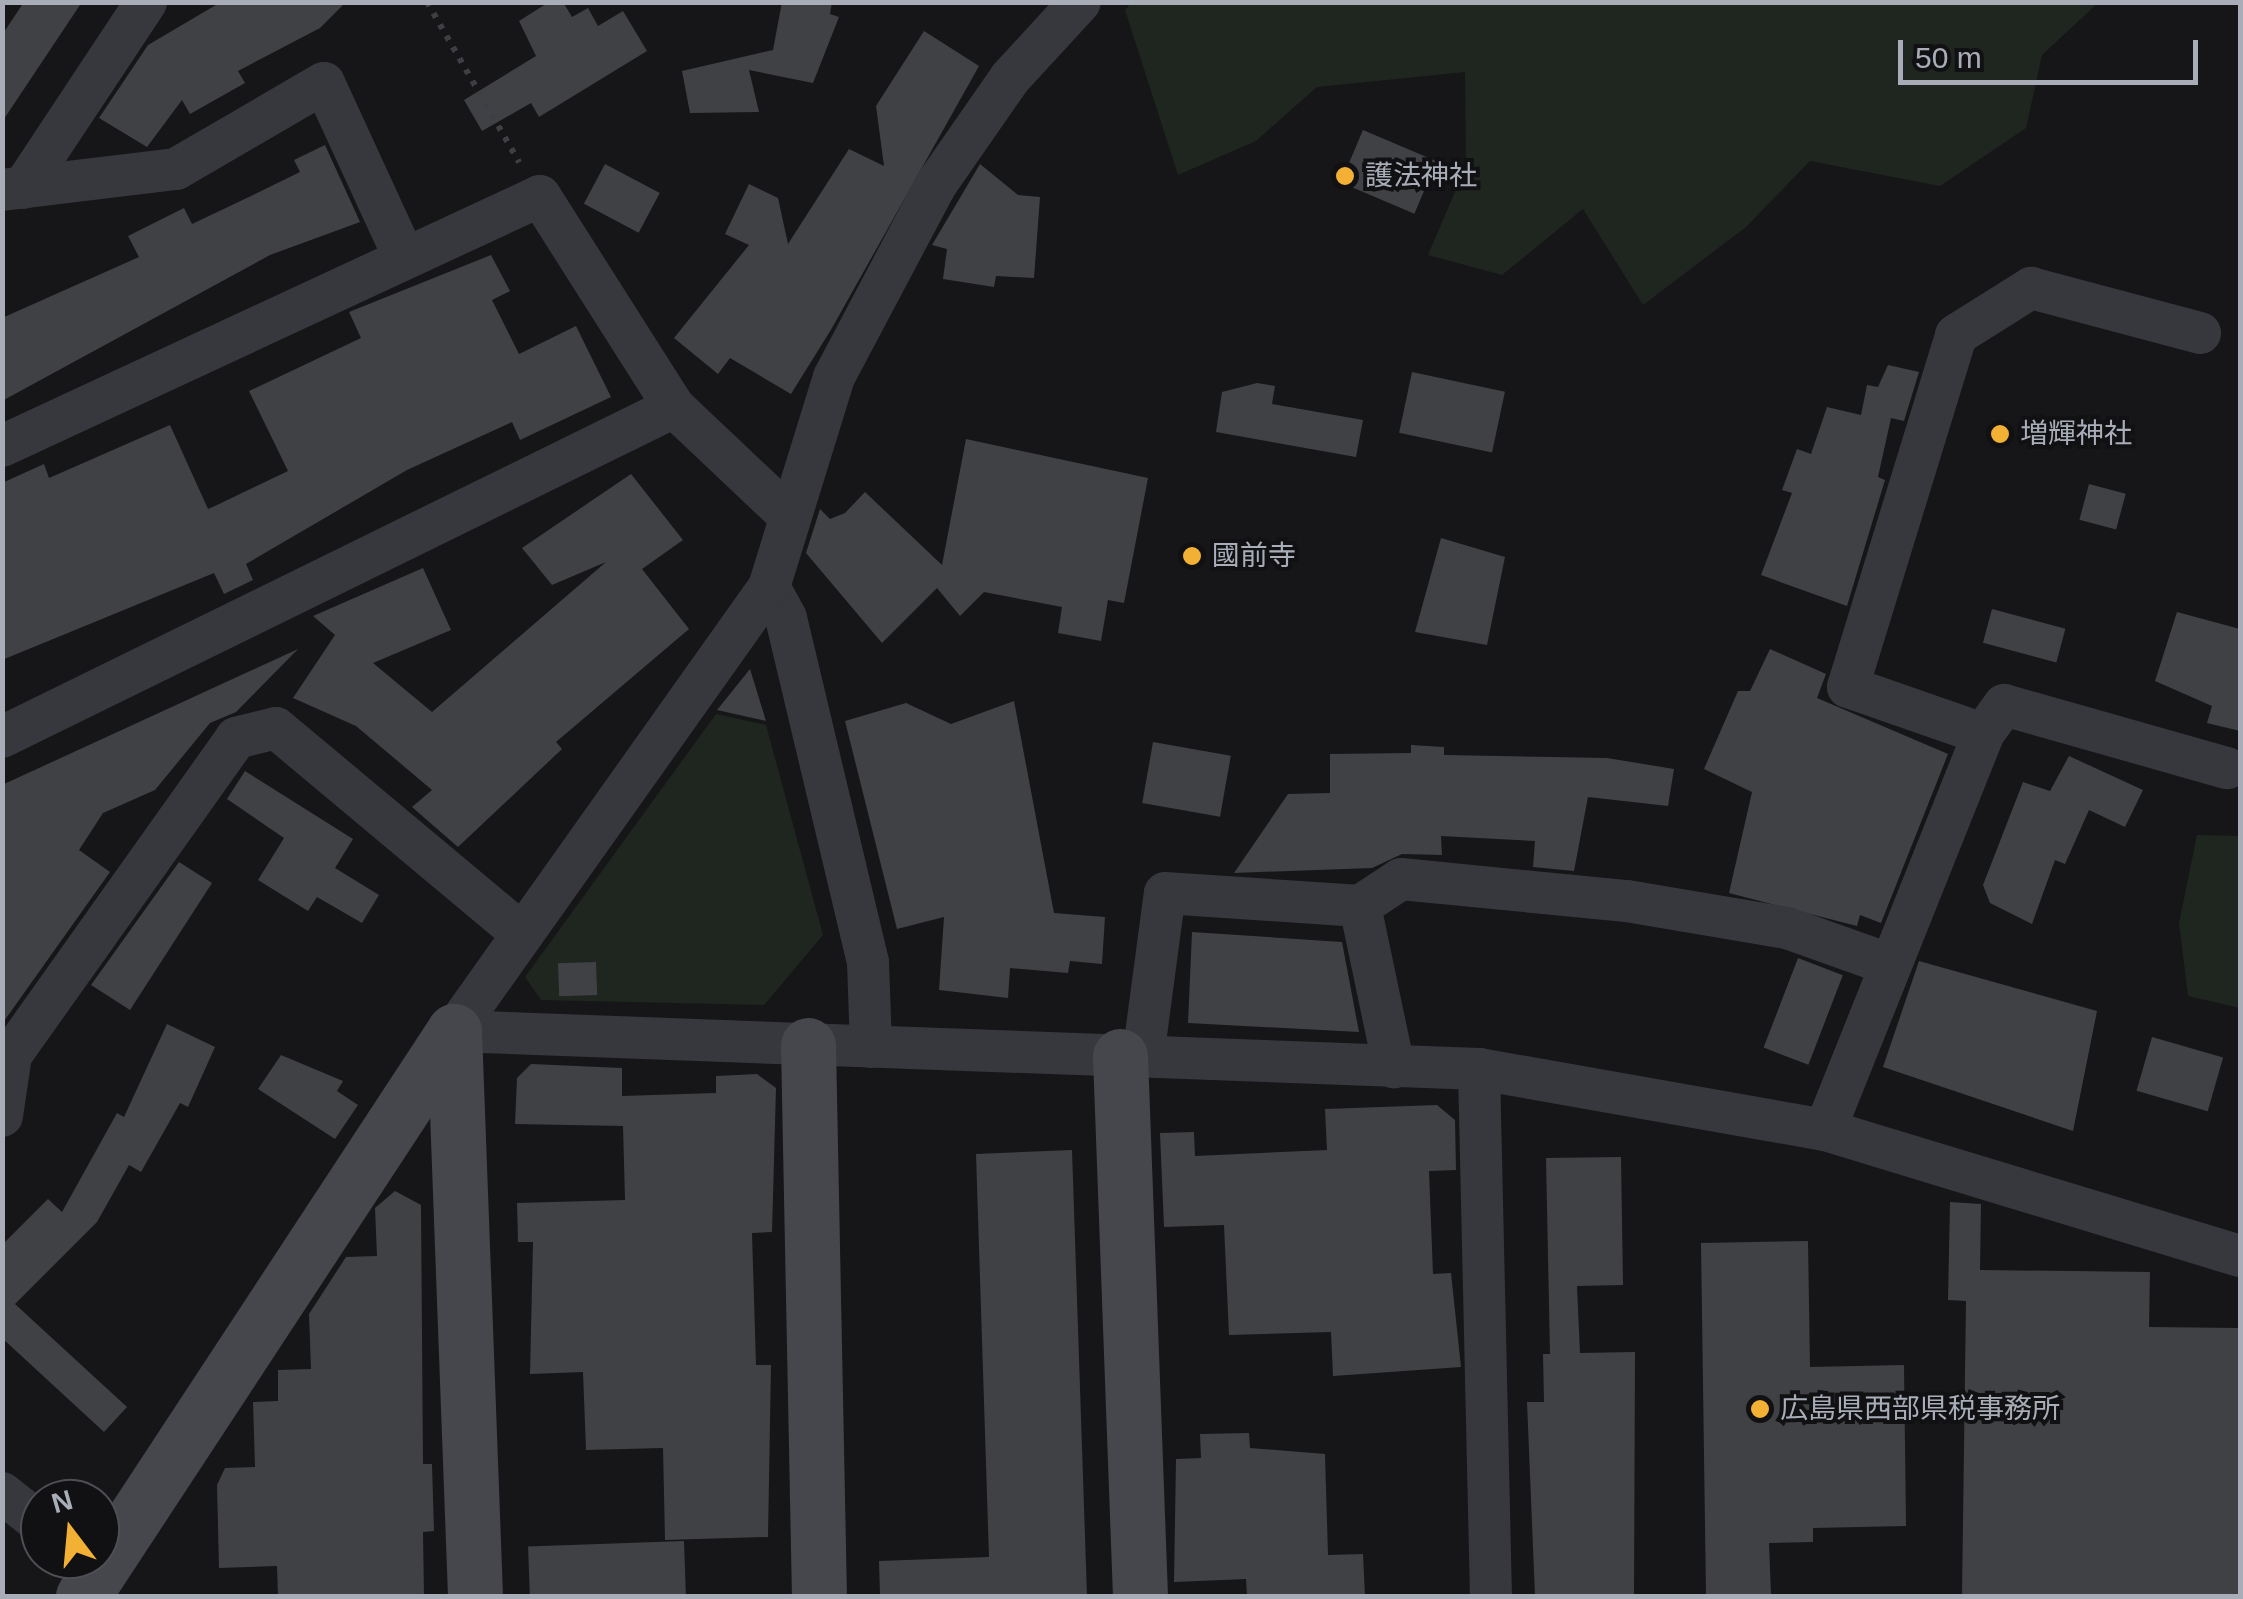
<!DOCTYPE html>
<meta charset="utf-8">
<style>
body{margin:0}
#map{position:relative;width:2243px;height:1599px;overflow:hidden;background:#161618;font-family:Arial,"Noto Sans JP",sans-serif}
div>[style]{position:absolute}
.green>*{inset:0;background:#1e261f}
.building>*{inset:0;background:#404145;transform-origin:0 0}
.path>*{height:6px;margin-top:-3px;transform-origin:0;background:repeating-linear-gradient(90deg,#3d3f44 0 5px,transparent 0 13px)}
.street>*{height:42px;margin:-21px;padding:0 21px;transform-origin:21px;border-radius:21px;background:#37383d}
.secondary>*{height:55px;margin:-27.5px;padding:0 27.5px;transform-origin:27.5px;border-radius:27.5px;background:#45474d}
.dots>*{width:28px;height:28px;translate:-50% -50%;box-sizing:border-box;border:5px solid #111113;border-radius:50%}
span{translate:-50% -50%;white-space:nowrap;text-align:center;line-height:1.15;-webkit-text-stroke:8px #111113;paint-order:stroke}
.poi-label{font-size:28px;color:#a8adb8}
.left{translate:0 -50%;text-align:left}
.frame{position:absolute;inset:0;border:5px solid #a8adb8;pointer-events:none}
.north{position:absolute;left:20px;top:1479px;width:100px;height:100px;box-sizing:border-box;background:#111113;border:2px solid #4d4f55;border-radius:50%;rotate:344deg;font-size:28px;font-weight:700;line-height:40px;text-align:center;color:#a8adb8}
.north::after{content:'';display:block;margin:auto;width:35px;height:45px;background:#f2b134;clip-path:polygon(50% 0,100% 100%,50% 72%,0 100%)}
.scale{position:absolute;left:1898px;top:40px;width:300px;height:45px;box-sizing:border-box;border:5px solid #a8adb8;border-top:0;padding-left:12px;font-size:30px;line-height:35px;white-space:nowrap;color:#a8adb8;-webkit-text-stroke:8px #111113;paint-order:stroke}
</style>
<div id="map">
<div class="green">
<div style="clip-path:polygon(1131px 3px,1131px 2px,2098px 3px,2042px 55px,2026px 128px,1940px 186px,1810px 161px,1746px 227px,1643px 305px,1583px 209px,1502px 275px,1428px 255px,1466px 166px,1465px 72px,1317px 87px,1256px 141px,1178px 175px,1125px 10px)"></div>
<div style="clip-path:polygon(716px 714px,766px 725px,823px 935px,764px 1005px,541px 1000px,525px 977px)"></div>
<div style="clip-path:polygon(2197px 835px,2240px 836px,2240px 1008px,2188px 996px,2179px 923px)"></div>
</div>
<div class="building">
<div style="clip-path:polygon(24px 2px,82px 2px,2px 122px,2px 35px)"></div>
<div style="clip-path:polygon(221px 2px,346px 2px,320px 28px,238px 71px,245px 83px,190px 114px,182px 100px,147px 147px,99px 118px,148px 45px)"></div>
<div style="clip-path:polygon(549px 2px,563px 2px,572px 17px,588px 8px,598px 26px,623px 11px,647px 51px,539px 117px,531px 103px,482px 131px,464px 100px,536px 56px,519px 21px)"></div>
<div style="clip-path:polygon(782px 2px,832px 2px,830px 14px,839px 17px,813px 83px,749px 70px,759px 112px,690px 113px,682px 71px,773px 50px)"></div>
<div style="clip-path:polygon(924px 31px,979px 66px,832px 328px,791px 394px,730px 358px,718px 374px,674px 338px,749px 245px,725px 234px,749px 184px,778px 198px,788px 244px,849px 149px,884px 166px,876px 106px)"></div>
<div style="left:1363px;top:130px;width:80px;height:57px;rotate:23deg"></div>
<div style="clip-path:polygon(325px 145px,360px 222px,270px 255px,2px 401px,2px 318px,139px 257px,128px 236px,184px 208px,192px 224px,251px 196px,300px 172px,294px 160px)"></div>
<div style="left:605px;top:164px;width:62px;height:45px;rotate:28deg"></div>
<div style="clip-path:polygon(980px 164px,1018px 195px,1040px 197px,1034px 278px,996px 276px,994px 287px,943px 279px,947px 249px,932px 245px)"></div>
<div style="clip-path:polygon(491px 255px,510px 291px,492px 300px,519px 354px,576px 326px,611px 397px,520px 440px,512px 422px,407px 470px,246px 564px,253px 580px,224px 594px,214px 573px,2px 660px,2px 483px,44px 464px,49px 478px,170px 425px,208px 509px,217px 505px,288px 471px,249px 391px,361px 338px,349px 312px)"></div>
<div style="clip-path:polygon(1888px 365px,1919px 372px,1904px 421px,1891px 418px,1878px 477px,1885px 480px,1847px 606px,1761px 575px,1792px 493px,1782px 490px,1797px 449px,1811px 454px,1827px 407px,1861px 415px,1867px 385px,1878px 387px)"></div>
<div style="left:1412px;top:372px;width:95px;height:62px;rotate:12deg"></div>
<div style="clip-path:polygon(1257px 383px,1275px 386px,1272px 404px,1363px 420px,1356px 457px,1216px 432px,1222px 392px)"></div>
<div style="clip-path:polygon(966px 439px,1148px 478px,1124px 603px,1108px 600px,1101px 641px,1058px 633px,1062px 607px,984px 592px,960px 616px,937px 588px,882px 643px,806px 553px,820px 509px,830px 519px,845px 513px,865px 492px,942px 565px)"></div>
<div style="clip-path:polygon(631px 474px,683px 540px,642px 569px,689px 629px,556px 742px,562px 749px,458px 847px,412px 807px,432px 790px,356px 726px,293px 698px,335px 635px,313px 616px,423px 568px,451px 630px,373px 663px,432px 712px,606px 562px,552px 585px,522px 548px)"></div>
<div style="left:2089px;top:484px;width:38px;height:37px;rotate:15deg"></div>
<div style="clip-path:polygon(1441px 538px,1505px 557px,1487px 645px,1415px 632px)"></div>
<div style="left:1992px;top:609px;width:76px;height:35px;rotate:15deg"></div>
<div style="clip-path:polygon(2177px 612px,2240px 629px,2240px 731px,2207px 723px,2212px 706px,2155px 681px)"></div>
<div style="clip-path:polygon(298px 649px,236px 712px,210px 723px,155px 790px,103px 813px,79px 850px,110px 872px,2px 1024px,2px 785px)"></div>
<div style="clip-path:polygon(1770px 649px,1826px 674px,1817px 698px,1948px 754px,1881px 923px,1860px 915px,1857px 926px,1729px 893px,1752px 792px,1704px 769px,1738px 691px,1750px 691px)"></div>
<div style="clip-path:polygon(750px 669px,766px 721px,717px 710px)"></div>
<div style="clip-path:polygon(1014px 701px,1054px 913px,1105px 917px,1102px 964px,1070px 961px,1068px 973px,1010px 968px,1008px 998px,939px 990px,944px 917px,897px 929px,845px 721px,906px 703px,951px 724px)"></div>
<div style="left:1153px;top:742px;width:79px;height:62px;rotate:10deg"></div>
<div style="clip-path:polygon(1411px 745px,1444px 747px,1444px 755px,1607px 758px,1674px 769px,1668px 806px,1588px 797px,1574px 871px,1533px 867px,1535px 841px,1441px 836px,1442px 855px,1402px 854px,1372px 868px,1234px 873px,1288px 794px,1330px 793px,1330px 754px,1411px 753px)"></div>
<div style="clip-path:polygon(2069px 756px,2143px 790px,2125px 827px,2089px 810px,2065px 864px,2055px 860px,2032px 924px,1990px 903px,1983px 885px,2023px 782px,2050px 791px)"></div>
<div style="clip-path:polygon(245px 771px,353px 839px,335px 868px,379px 895px,362px 923px,317px 897px,308px 911px,258px 880px,284px 838px,227px 799px)"></div>
<div style="clip-path:polygon(179px 862px,212px 883px,130px 1010px,91px 985px)"></div>
<div style="clip-path:polygon(1192px 932px,1342px 942px,1359px 1032px,1188px 1023px)"></div>
<div style="left:1798px;top:958px;width:48px;height:96px;rotate:21deg"></div>
<div style="clip-path:polygon(1919px 961px,2097px 1011px,2073px 1131px,1883px 1067px)"></div>
<div style="left:596px;top:962px;width:33px;height:38px;rotate:88deg"></div>
<div style="clip-path:polygon(167px 1024px,215px 1047px,188px 1107px,180px 1103px,141px 1172px,129px 1165px,97px 1222px,15px 1304px,127px 1407px,104px 1432px,2px 1338px,2px 1245px,48px 1199px,62px 1212px,117px 1113px,124px 1117px)"></div>
<div style="left:2152px;top:1037px;width:74px;height:56px;rotate:16deg"></div>
<div style="clip-path:polygon(281px 1055px,343px 1081px,337px 1091px,358px 1105px,335px 1139px,258px 1089px)"></div>
<div style="clip-path:polygon(531px 1064px,622px 1068px,622px 1096px,716px 1093px,716px 1076px,757px 1074px,776px 1088px,772px 1232px,752px 1233px,756px 1365px,771px 1365px,768px 1537px,665px 1540px,663px 1448px,586px 1450px,583px 1372px,530px 1374px,533px 1242px,518px 1242px,517px 1203px,625px 1200px,623px 1126px,515px 1124px,517px 1078px)"></div>
<div style="clip-path:polygon(1437px 1105px,1455px 1120px,1456px 1170px,1429px 1171px,1433px 1274px,1451px 1273px,1461px 1367px,1333px 1376px,1331px 1332px,1229px 1335px,1224px 1225px,1164px 1227px,1160px 1133px,1194px 1132px,1195px 1156px,1327px 1150px,1325px 1109px)"></div>
<div style="clip-path:polygon(1072px 1150px,1087px 1596px,880px 1596px,879px 1561px,989px 1557px,976px 1154px)"></div>
<div style="clip-path:polygon(1621px 1157px,1623px 1285px,1577px 1286px,1580px 1353px,1635px 1352px,1634px 1596px,1535px 1596px,1527px 1402px,1544px 1402px,1543px 1354px,1550px 1354px,1546px 1158px)"></div>
<div style="clip-path:polygon(395px 1191px,421px 1205px,423px 1464px,432px 1464px,434px 1531px,423px 1532px,424px 1596px,278px 1596px,277px 1566px,219px 1568px,217px 1485px,225px 1468px,255px 1467px,253px 1402px,278px 1401px,278px 1370px,311px 1369px,309px 1314px,346px 1257px,377px 1256px,375px 1208px)"></div>
<div style="clip-path:polygon(1950px 1202px,1981px 1204px,1980px 1270px,2150px 1272px,2149px 1327px,2240px 1328px,2240px 1596px,1962px 1596px,1966px 1301px,1948px 1300px)"></div>
<div style="clip-path:polygon(1808px 1241px,1810px 1367px,1904px 1365px,1906px 1526px,1813px 1528px,1813px 1542px,1769px 1543px,1771px 1595px,1706px 1596px,1701px 1243px)"></div>
<div style="clip-path:polygon(1249px 1433px,1250px 1448px,1325px 1454px,1328px 1555px,1363px 1554px,1365px 1596px,1247px 1596px,1246px 1579px,1174px 1582px,1176px 1459px,1201px 1458px,1200px 1434px)"></div>
<div style="left:684px;top:1541px;width:54px;height:156px;rotate:88deg"></div>
</div>
<div class="path">
<div style="left:427px;top:2px;width:185px;rotate:60.1deg"></div>
</div>
<div class="street">
<div style="left:23px;top:188px;width:223px;rotate:-56.5deg"></div>
<div style="left:2px;top:190px;width:175px;rotate:-6.9deg"></div>
<div style="left:176px;top:169px;width:171px;rotate:-30.2deg"></div>
<div style="left:324px;top:83px;width:192px;rotate:65.3deg"></div>
<div style="left:2px;top:446px;width:593px;rotate:-24.92deg"></div>
<div style="left:540px;top:196px;width:250px;rotate:57.6deg"></div>
<div style="left:674px;top:407px;width:154px;rotate:43.4deg"></div>
<div style="left:769px;top:587px;width:35px;rotate:61deg"></div>
<div style="left:786px;top:618px;width:354px;rotate:76.6deg"></div>
<div style="left:868px;top:962px;width:85px;rotate:88deg"></div>
<div style="left:1983px;top:734px;width:143px;rotate:-160.8deg"></div>
<div style="left:1848px;top:687px;width:368px;rotate:-72.9deg"></div>
<div style="left:1956px;top:335px;width:89px;rotate:-32.1deg"></div>
<div style="left:2031px;top:288px;width:175px;rotate:14.9deg"></div>
<div style="left:2px;top:737px;width:749px;rotate:-26.15deg"></div>
<div style="left:1360px;top:906px;width:49px;rotate:-33.4deg"></div>
<div style="left:1401px;top:879px;width:227px;rotate:5.6deg"></div>
<div style="left:1627px;top:901px;width:162px;rotate:9.6deg"></div>
<div style="left:1787px;top:928px;width:110px;rotate:19.6deg"></div>
<div style="left:454px;top:1031px;width:1026px;rotate:2.12deg"></div>
<div style="left:1479px;top:1069px;width:351px;rotate:10deg"></div>
<div style="left:1825px;top:1130px;width:434px;rotate:16.9deg"></div>
<div style="left:454px;top:1031px;width:544px;rotate:-54.65deg"></div>
<div style="left:769px;top:587px;width:220px;rotate:-72.8deg"></div>
<div style="left:834px;top:377px;width:216px;rotate:-62.1deg"></div>
<div style="left:935px;top:186px;width:131px;rotate:-55.2deg"></div>
<div style="left:1010px;top:78px;width:103px;rotate:-47.4deg"></div>
<div style="left:1143px;top:1057px;width:165px;rotate:-82.4deg"></div>
<div style="left:1165px;top:893px;width:195px;rotate:3.8deg"></div>
<div style="left:1360px;top:906px;width:165px;rotate:78.1deg"></div>
<div style="left:1479px;top:1069px;width:527px;rotate:88.7deg"></div>
<div style="left:2px;top:1116px;width:62px;rotate:-81.6deg"></div>
<div style="left:11px;top:1055px;width:389px;rotate:-54.6deg"></div>
<div style="left:236px;top:738px;width:41px;rotate:-14deg"></div>
<div style="left:276px;top:728px;width:317px;rotate:39.9deg"></div>
<div style="left:1825px;top:1130px;width:426px;rotate:-68.2deg"></div>
<div style="left:1983px;top:734px;width:36px;rotate:-54deg"></div>
<div style="left:2004px;top:705px;width:232px;rotate:15.8deg"></div>
<div style="left:2px;top:1493px;width:48px;rotate:38.3deg"></div>
</div>
<div class="secondary">
<div style="left:454px;top:1031px;width:565px;rotate:87.87deg"></div>
<div style="left:808px;top:1045px;width:551px;rotate:88.86deg"></div>
<div style="left:1120px;top:1056px;width:540px;rotate:87.88deg"></div>
<div style="left:83px;top:1596px;width:676px;rotate:-56.71deg"></div>
</div>
<div class="dots">
<div style="left:1345px;top:176px;background:#f2b134"></div>
<div style="left:2000px;top:434px;background:#f2b134"></div>
<div style="left:1192px;top:556px;background:#f2b134"></div>
<div style="left:1760px;top:1409px;background:#f2b134"></div>
</div>
<div class="poi-label">
<span class="left" style="left:1365px;top:176px">護法神社</span>
<span class="left" style="left:2020px;top:434px">増輝神社</span>
<span class="left" style="left:1212px;top:556px">國前寺</span>
<span class="left" style="left:1780px;top:1409px">広島県西部県税事務所</span>
</div>
<div class="frame"></div>
<div class="north">N</div>
<div class="scale">50 m</div>
</div>
